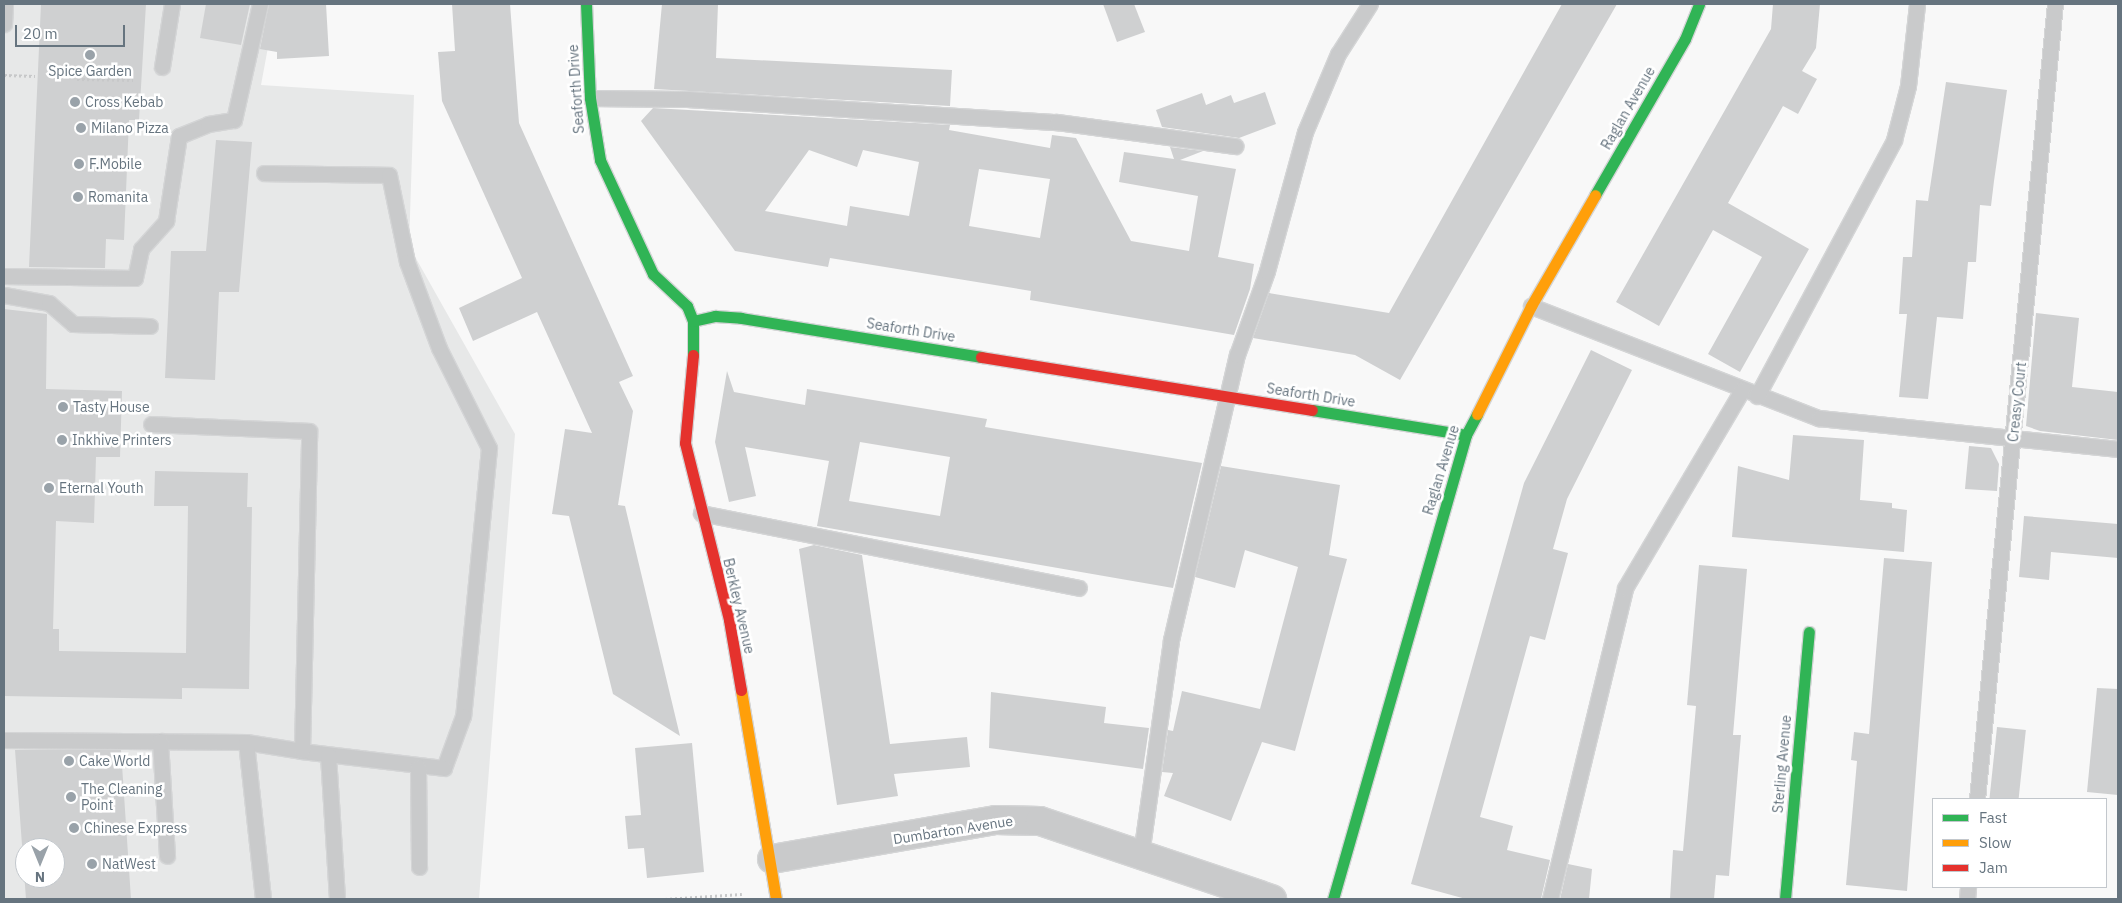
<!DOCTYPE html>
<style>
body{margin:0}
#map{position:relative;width:2122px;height:903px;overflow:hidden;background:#f8f8f8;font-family:"IBM Plex Sans",sans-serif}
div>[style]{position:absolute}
.built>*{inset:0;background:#e7e8e8}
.building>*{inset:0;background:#cfd0d1;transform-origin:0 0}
.path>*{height:3px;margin-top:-1.5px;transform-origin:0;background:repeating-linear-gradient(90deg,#c7c8c9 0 2.5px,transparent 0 5px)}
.roads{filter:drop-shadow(1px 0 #d4d5d6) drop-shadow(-1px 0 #d4d5d6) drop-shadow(0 1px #d4d5d6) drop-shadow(0 -1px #d4d5d6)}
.lane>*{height:15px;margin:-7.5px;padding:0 7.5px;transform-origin:7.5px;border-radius:7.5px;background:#c9cacb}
.street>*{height:28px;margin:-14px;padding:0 14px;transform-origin:14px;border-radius:14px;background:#c9cacb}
.fast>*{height:11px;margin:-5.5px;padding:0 5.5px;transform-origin:5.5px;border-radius:5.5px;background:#30b455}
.slow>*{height:11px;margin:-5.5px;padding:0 5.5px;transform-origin:5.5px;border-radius:5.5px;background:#ff9f0a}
.jam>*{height:11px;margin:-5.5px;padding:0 5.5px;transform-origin:5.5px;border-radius:5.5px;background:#e5322d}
.dots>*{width:14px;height:14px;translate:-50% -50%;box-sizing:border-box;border:2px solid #fff;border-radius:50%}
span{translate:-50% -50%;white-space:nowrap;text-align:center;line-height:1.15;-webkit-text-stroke:5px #fff;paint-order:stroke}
.poi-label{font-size:14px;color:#66747f}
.left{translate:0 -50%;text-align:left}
.street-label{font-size:14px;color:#66747f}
.frame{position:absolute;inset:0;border:5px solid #66747f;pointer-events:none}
.legend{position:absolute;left:1932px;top:798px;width:175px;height:90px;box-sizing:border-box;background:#fff;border:1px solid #c2c7cc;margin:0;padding:6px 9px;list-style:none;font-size:15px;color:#66747f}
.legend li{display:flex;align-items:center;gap:10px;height:25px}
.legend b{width:25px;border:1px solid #c2c7cc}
.north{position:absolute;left:15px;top:838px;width:50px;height:50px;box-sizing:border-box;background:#fff;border:1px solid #c2c7cc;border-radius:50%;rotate:180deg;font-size:14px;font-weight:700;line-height:20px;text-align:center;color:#66747f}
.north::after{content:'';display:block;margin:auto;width:18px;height:22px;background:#99a2a9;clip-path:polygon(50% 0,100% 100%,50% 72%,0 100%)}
.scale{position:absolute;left:15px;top:25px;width:110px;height:22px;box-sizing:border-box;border:2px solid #66747f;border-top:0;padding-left:6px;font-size:15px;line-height:18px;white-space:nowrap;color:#66747f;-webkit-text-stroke:4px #fff;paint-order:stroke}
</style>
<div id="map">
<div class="built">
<div style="clip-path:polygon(evenodd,4px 4px,276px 4px,261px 85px,414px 95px,409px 246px,515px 434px,479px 899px,4px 899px,4px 4px,25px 848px,55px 848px,55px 878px,25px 878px,25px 848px)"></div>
</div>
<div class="building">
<div style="clip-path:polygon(41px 4px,146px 4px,139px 120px,129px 120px,124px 240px,106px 239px,105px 268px,29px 267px)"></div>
<div style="clip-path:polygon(206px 4px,250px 4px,241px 45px,200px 38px)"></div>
<div style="clip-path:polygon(269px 4px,326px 4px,329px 56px,277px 59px,277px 52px,260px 49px)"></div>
<div style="clip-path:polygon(452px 4px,510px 4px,519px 123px,633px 376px,619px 382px,633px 411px,618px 505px,625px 506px,680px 736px,613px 694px,569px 516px,552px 514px,565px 429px,592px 433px,537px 312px,473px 341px,459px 308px,522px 278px,442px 101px,438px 52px,455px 51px)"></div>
<div style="clip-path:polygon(662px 4px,718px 4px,716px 58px,952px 70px,950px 106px,654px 89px)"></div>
<div style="clip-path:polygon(1103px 4px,1134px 4px,1145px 32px,1117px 42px)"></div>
<div style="clip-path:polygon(1562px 4px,1617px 4px,1400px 380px,1355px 355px,1253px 338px,1269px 293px,1389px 313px)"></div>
<div style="clip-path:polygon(1773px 4px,1820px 4px,1816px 48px,1802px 71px,1817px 79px,1798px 114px,1783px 106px,1728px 203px,1809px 249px,1740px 372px,1708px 354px,1762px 257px,1713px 230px,1659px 326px,1616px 302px,1771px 29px)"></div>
<div style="clip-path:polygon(1946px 82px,2007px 90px,1994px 181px,1991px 206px,1980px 205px,1976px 262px,1968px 262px,1963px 319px,1937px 317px,1928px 399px,1899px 397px,1907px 314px,1899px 314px,1903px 257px,1912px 257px,1916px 200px,1928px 201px)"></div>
<div style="clip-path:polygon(1265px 92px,1276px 124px,1239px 138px,1162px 127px,1156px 110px,1202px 93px,1206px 105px,1231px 95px,1234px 103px)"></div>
<div style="clip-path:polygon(evenodd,653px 108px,950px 125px,949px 130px,1050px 148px,1052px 135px,1076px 138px,1131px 241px,1189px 251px,1198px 196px,1119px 182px,1124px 152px,1174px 159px,1170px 147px,1203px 151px,1180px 160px,1236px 169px,1218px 257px,1254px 264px,1250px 289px,1234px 335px,1030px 300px,1031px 291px,830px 258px,828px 267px,735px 251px,641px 121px,653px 108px,809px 150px,857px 167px,863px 150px,919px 162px,909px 216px,850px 206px,847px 226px,765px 211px,809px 150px,653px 108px,979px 169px,1050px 179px,1040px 238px,969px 226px,979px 169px)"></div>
<div style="clip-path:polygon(216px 140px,252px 142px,239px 292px,219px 292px,215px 380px,165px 378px,171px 251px,206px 251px)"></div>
<div style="clip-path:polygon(4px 309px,47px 314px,46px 389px,122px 391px,120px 457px,96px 457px,94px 523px,56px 521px,53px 629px,59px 629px,59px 651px,186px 653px,188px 506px,154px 506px,155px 471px,248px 473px,247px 507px,252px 507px,249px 689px,182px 688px,182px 699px,4px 696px)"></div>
<div style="clip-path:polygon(2036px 313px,2079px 318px,2072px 387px,2118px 392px,2118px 440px,2040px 431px,2026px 426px)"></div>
<div style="clip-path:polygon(1591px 350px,1632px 370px,1567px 499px,1553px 549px,1568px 553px,1545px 640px,1530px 636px,1480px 817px,1513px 826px,1507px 850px,1550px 860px,1541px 899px,1466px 899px,1411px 884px,1524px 483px)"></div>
<div style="clip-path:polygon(evenodd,727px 371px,734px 392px,805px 405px,807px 389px,987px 419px,985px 427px,1202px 463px,1173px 588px,817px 526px,829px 461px,745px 447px,756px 496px,729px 502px,715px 442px,727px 371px,860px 442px,950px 457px,940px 516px,849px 501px,860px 442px)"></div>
<div style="clip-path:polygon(1793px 435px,1864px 440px,1860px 500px,1892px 503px,1892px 508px,1907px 510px,1904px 552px,1732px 537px,1738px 466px,1789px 480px)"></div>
<div style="clip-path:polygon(1969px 446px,1991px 448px,1999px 464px,1997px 491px,1965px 489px)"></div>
<div style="clip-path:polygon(1221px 466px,1340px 485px,1329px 555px,1347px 559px,1295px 751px,1262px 742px,1231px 821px,1164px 796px,1173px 773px,1162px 772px,1168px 730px,1173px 731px,1182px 691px,1260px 709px,1298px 567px,1245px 550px,1235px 588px,1195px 577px)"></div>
<div style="clip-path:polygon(2024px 516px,2118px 524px,2118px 558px,2051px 552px,2049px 580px,2019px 577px)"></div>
<div style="clip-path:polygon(814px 545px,862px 555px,890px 744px,967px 737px,970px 767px,894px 774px,898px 796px,837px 805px,799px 549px)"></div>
<div style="clip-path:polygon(1884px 558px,1932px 562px,1907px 891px,1846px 885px,1857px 761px,1851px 760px,1854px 732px,1869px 734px)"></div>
<div style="clip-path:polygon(1699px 565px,1747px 569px,1733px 735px,1741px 735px,1729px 876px,1716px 875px,1714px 899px,1670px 899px,1673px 850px,1683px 851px,1696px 706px,1687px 705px)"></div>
<div style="clip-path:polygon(2097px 688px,2118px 689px,2118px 795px,2087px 792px)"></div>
<div style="clip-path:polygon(991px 692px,1106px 707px,1104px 723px,1149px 728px,1143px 769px,989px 748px)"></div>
<div style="left:1997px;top:727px;width:29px;height:72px;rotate:6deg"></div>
<div style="clip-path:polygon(692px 743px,704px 872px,647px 878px,644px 848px,628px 849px,625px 816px,641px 815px,635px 748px)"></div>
<div style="clip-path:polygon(evenodd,15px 750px,121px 750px,131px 899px,26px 899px,15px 750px,25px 848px,55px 848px,55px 878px,25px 878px,25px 848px)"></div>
<div style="clip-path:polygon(1568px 864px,1592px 869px,1589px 899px,1560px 899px)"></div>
</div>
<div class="path">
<div style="left:4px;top:75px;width:31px;rotate:2deg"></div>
<div style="left:77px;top:79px;width:56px;rotate:1deg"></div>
<div style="left:665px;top:899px;width:77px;rotate:-3.7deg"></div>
</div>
<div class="roads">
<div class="lane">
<div style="left:4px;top:24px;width:20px;rotate:-87deg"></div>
<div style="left:162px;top:67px;width:64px;rotate:-81deg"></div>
<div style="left:590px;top:98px;width:97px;rotate:0.6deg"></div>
<div style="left:687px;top:99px;width:371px;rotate:3.6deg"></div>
<div style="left:1057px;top:122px;width:180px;rotate:7.7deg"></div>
<div style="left:264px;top:173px;width:125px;rotate:0.9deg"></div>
<div style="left:389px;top:175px;width:89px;rotate:78.3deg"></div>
<div style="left:407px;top:262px;width:92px;rotate:69.6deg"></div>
<div style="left:439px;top:348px;width:112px;rotate:63.4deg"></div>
<div style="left:489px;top:448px;width:269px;rotate:95.5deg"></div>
<div style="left:463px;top:716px;width:55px;rotate:110.1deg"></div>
<div style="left:444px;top:768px;width:143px;rotate:-173.2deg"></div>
<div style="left:4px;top:276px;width:131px;rotate:0.9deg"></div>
<div style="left:135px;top:278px;width:30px;rotate:-78deg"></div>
<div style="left:141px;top:249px;width:38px;rotate:-48deg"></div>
<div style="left:166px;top:221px;width:86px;rotate:-81.3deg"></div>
<div style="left:179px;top:136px;width:31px;rotate:-22deg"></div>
<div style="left:208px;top:124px;width:26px;rotate:-9deg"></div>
<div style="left:234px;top:120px;width:119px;rotate:-77.4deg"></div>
<div style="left:4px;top:295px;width:46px;rotate:10.1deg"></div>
<div style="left:49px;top:303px;width:32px;rotate:41deg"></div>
<div style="left:73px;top:324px;width:77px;rotate:1.5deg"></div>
<div style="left:1531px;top:306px;width:309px;rotate:21.3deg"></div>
<div style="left:1819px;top:418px;width:301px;rotate:5.9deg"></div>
<div style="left:1757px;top:396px;width:290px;rotate:-61.8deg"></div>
<div style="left:1894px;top:140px;width:56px;rotate:-75.5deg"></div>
<div style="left:1908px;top:86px;width:82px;rotate:-83.7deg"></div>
<div style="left:701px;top:513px;width:385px;rotate:11.2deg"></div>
<div style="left:4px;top:740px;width:242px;rotate:0.5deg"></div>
<div style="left:246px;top:742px;width:57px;rotate:9.1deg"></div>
<div style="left:302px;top:751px;width:320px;rotate:-88.7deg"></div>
<div style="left:309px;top:431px;width:158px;rotate:-177.5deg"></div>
<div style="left:160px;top:741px;width:115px;rotate:86.5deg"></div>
<div style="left:246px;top:742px;width:158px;rotate:83.8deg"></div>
<div style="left:328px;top:755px;width:144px;rotate:86.4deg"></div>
<div style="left:418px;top:767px;width:100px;rotate:89.4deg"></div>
<div style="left:1977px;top:799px;width:799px;rotate:-84.4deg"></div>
<div style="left:1141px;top:854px;width:216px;rotate:-82deg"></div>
<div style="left:1171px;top:640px;width:293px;rotate:-77deg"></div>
<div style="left:1237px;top:355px;width:89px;rotate:-70.3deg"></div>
<div style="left:1267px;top:271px;width:144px;rotate:-74.7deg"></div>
<div style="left:1305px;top:132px;width:85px;rotate:-67.1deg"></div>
<div style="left:1338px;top:54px;width:59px;rotate:-57.4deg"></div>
<div style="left:1550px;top:899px;width:320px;rotate:-76.4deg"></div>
<div style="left:1625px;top:588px;width:230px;rotate:-59.4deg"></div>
<div style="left:1967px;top:899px;width:12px;rotate:-85deg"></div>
</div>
<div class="street">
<div style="left:772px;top:859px;width:227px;rotate:-9.9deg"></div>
<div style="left:996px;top:820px;width:44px;rotate:1.3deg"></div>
<div style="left:1040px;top:821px;width:245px;rotate:18.6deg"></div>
</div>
<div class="fast">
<div style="left:586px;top:4px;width:94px;rotate:87.6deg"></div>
<div style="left:590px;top:98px;width:63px;rotate:80.8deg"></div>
<div style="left:600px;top:160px;width:126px;rotate:65.1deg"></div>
<div style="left:653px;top:274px;width:47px;rotate:43.3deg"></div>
<div style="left:687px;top:306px;width:16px;rotate:68deg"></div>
<div style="left:693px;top:321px;width:34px;rotate:90deg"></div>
<div style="left:1595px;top:195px;width:180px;rotate:-60deg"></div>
<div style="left:1685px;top:39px;width:38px;rotate:-68deg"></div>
<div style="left:693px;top:321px;width:23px;rotate:-13deg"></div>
<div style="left:715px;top:316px;width:26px;rotate:4deg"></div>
<div style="left:741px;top:318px;width:243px;rotate:9.2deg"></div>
<div style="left:1312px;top:410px;width:156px;rotate:9.2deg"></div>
<div style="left:1333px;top:899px;width:483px;rotate:-74deg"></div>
<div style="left:1466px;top:435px;width:24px;rotate:-62deg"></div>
<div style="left:1785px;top:899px;width:268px;rotate:-84.9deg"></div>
</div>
<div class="slow">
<div style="left:1477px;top:414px;width:121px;rotate:-63.4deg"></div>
<div style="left:1531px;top:306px;width:128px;rotate:-60deg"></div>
<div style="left:741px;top:690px;width:212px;rotate:80.5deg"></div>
</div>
<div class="jam">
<div style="left:693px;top:355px;width:88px;rotate:95.2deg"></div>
<div style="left:685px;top:443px;width:182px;rotate:76deg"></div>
<div style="left:729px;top:620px;width:71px;rotate:80.3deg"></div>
<div style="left:981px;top:357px;width:335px;rotate:9.1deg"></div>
</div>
</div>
<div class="dots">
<div style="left:90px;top:55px;background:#99a2a9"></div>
<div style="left:75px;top:102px;background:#99a2a9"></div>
<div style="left:81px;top:128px;background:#99a2a9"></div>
<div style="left:79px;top:164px;background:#99a2a9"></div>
<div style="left:78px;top:197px;background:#99a2a9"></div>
<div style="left:63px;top:407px;background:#99a2a9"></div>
<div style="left:62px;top:440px;background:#99a2a9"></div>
<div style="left:49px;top:488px;background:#99a2a9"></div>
<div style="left:69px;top:761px;background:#99a2a9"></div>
<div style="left:71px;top:797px;background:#99a2a9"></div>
<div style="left:74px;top:828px;background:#99a2a9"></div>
<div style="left:92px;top:864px;background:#99a2a9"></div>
</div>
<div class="poi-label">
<span style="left:90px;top:71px">Spice Garden</span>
<span class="left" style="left:85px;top:102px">Cross Kebab</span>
<span class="left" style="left:91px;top:128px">Milano Pizza</span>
<span class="left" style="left:89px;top:164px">F.Mobile</span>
<span class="left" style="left:88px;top:197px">Romanita</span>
<span class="left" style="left:73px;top:407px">Tasty House</span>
<span class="left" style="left:72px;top:440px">Inkhive Printers</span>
<span class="left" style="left:59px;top:488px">Eternal Youth</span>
<span class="left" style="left:79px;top:761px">Cake World</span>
<span class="left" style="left:81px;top:797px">The Cleaning<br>Point</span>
<span class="left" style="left:84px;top:828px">Chinese Express</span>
<span class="left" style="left:102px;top:864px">NatWest</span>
</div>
<div class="street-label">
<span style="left:576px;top:89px;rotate:-94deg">Seaforth Drive</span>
<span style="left:1628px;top:108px;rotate:-60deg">Raglan Avenue</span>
<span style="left:911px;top:330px;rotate:9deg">Seaforth Drive</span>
<span style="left:1311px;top:395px;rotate:9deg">Seaforth Drive</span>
<span style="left:2017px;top:402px;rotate:-84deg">Creasy Court</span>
<span style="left:1441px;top:470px;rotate:-73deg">Raglan Avenue</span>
<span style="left:739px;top:606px;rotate:77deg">Berkley Avenue</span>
<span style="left:1782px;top:764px;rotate:-85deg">Sterling Avenue</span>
<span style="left:953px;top:830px;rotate:-9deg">Dumbarton Avenue</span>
</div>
<div class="frame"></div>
<ul class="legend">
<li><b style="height:6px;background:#30b455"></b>Fast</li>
<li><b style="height:6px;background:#ff9f0a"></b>Slow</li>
<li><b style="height:6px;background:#e5322d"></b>Jam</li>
</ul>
<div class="north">N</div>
<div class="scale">20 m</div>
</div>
